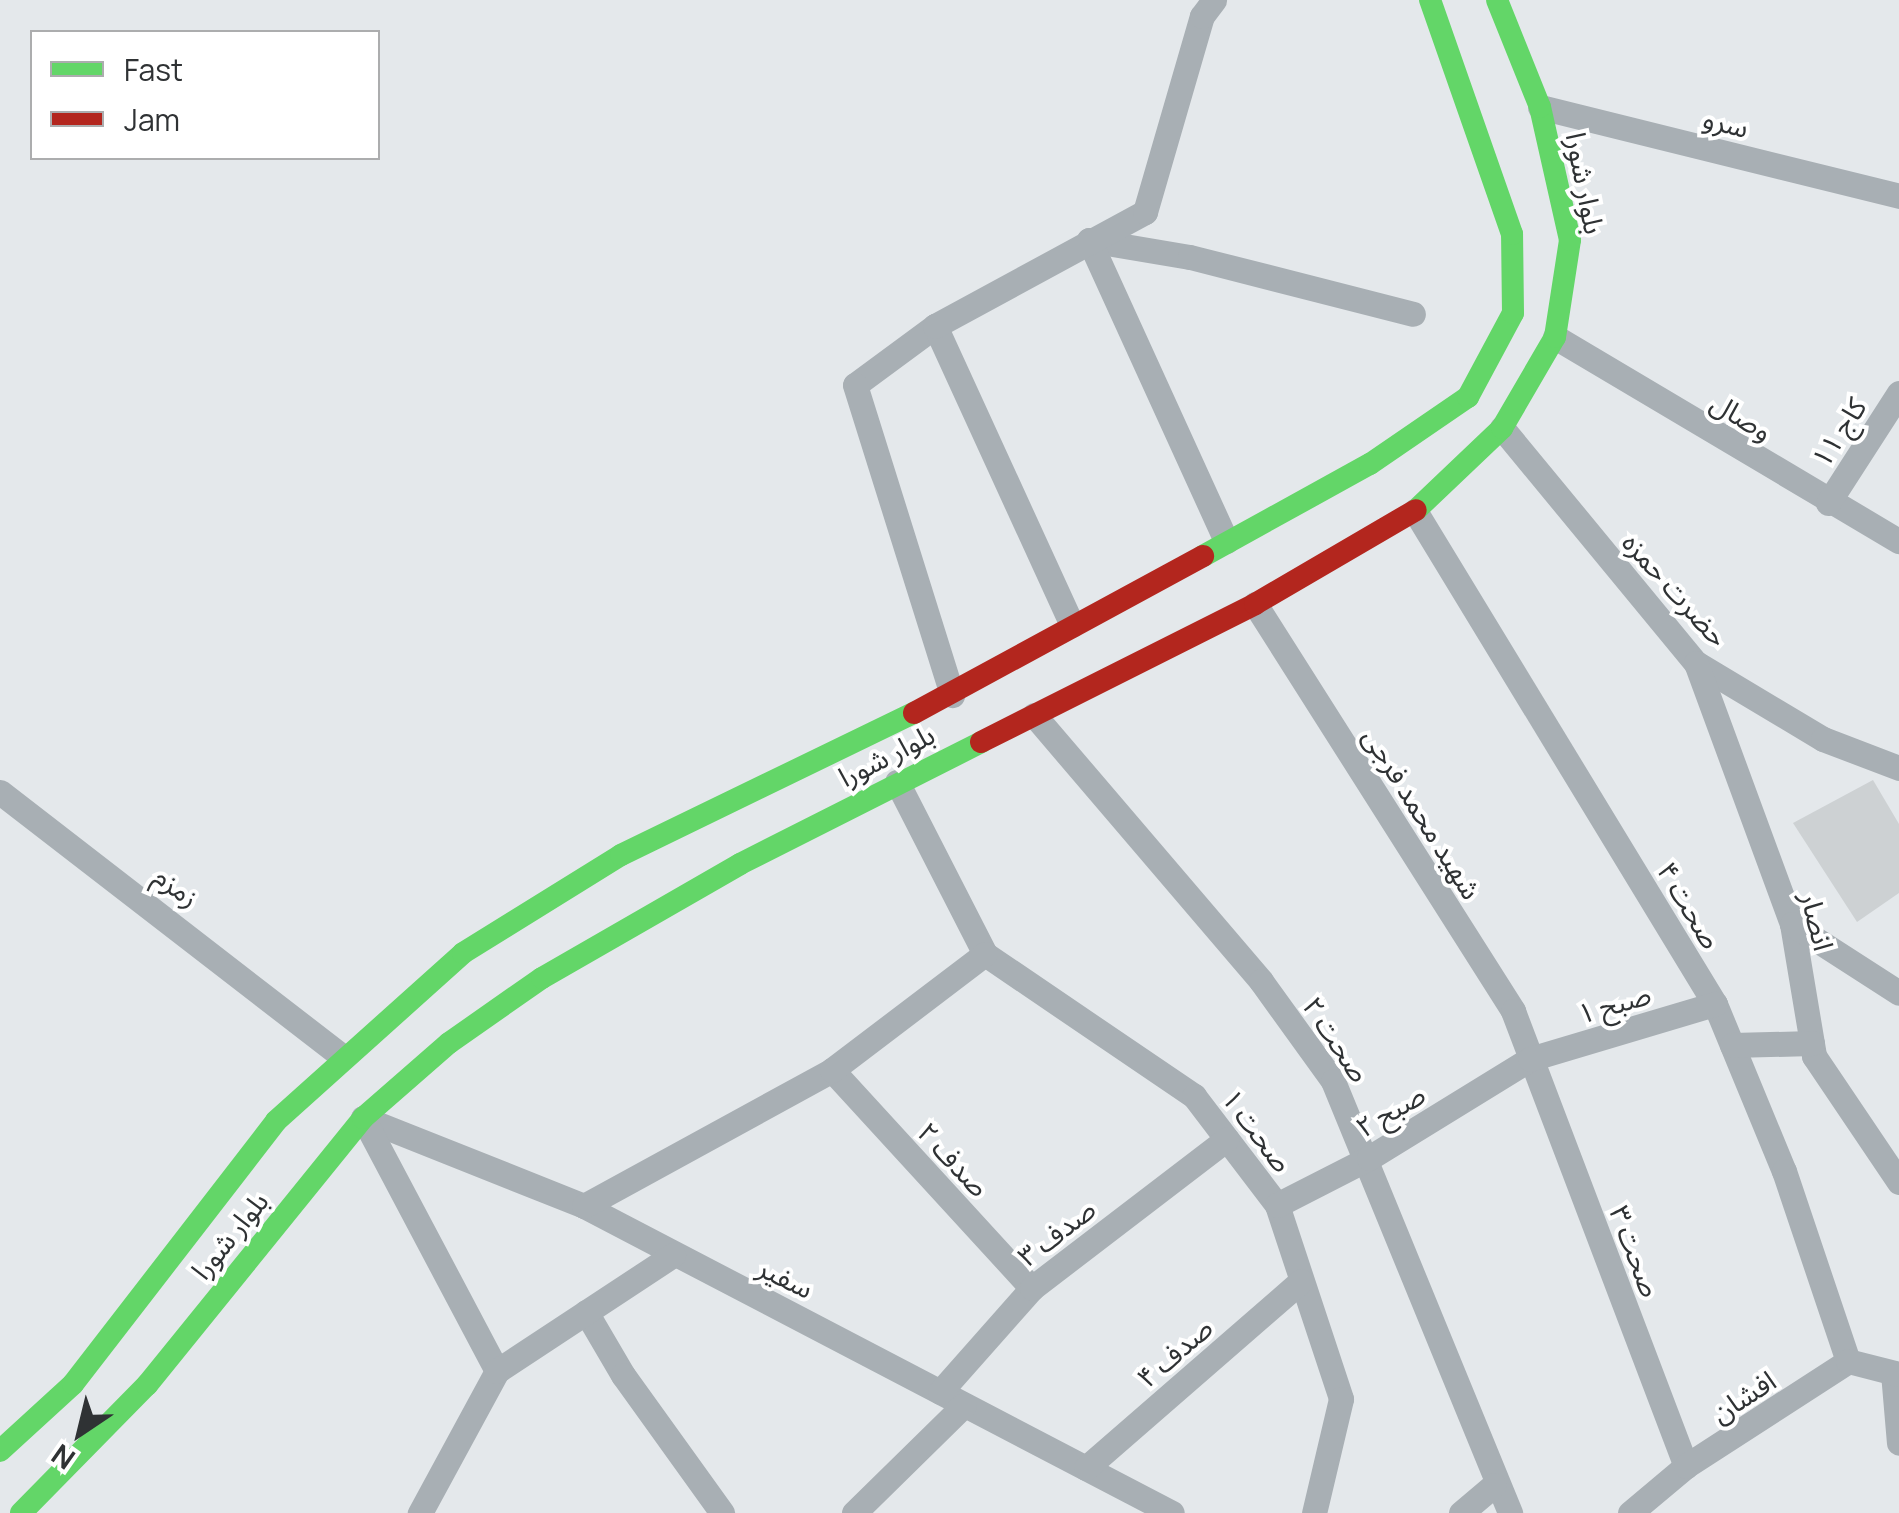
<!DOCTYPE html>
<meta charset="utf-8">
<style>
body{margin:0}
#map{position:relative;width:1899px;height:1513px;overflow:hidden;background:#e4e8eb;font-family:Manrope,"Noto Sans Arabic",sans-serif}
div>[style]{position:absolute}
.building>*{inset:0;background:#cdd1d3}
.street>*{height:25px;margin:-12.5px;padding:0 12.5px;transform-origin:12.5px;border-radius:12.5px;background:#a8afb4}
.fast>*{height:22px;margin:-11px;padding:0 11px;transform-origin:11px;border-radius:11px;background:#63d668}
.jam>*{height:22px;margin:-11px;padding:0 11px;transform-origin:11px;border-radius:11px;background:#b3261e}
span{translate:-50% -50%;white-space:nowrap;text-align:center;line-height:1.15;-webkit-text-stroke:8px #fff;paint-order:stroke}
.street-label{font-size:28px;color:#2f3234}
.legend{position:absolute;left:30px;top:30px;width:350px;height:130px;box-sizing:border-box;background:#fff;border:2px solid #acadae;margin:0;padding:12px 18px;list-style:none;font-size:30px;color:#2f3234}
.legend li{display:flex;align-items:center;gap:20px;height:50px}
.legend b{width:50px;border:2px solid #acadae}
.north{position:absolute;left:30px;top:1383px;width:100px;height:100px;-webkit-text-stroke:8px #fff;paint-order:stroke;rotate:215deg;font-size:28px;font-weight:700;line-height:40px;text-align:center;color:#2f3234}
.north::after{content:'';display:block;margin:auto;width:35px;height:45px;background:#2f3234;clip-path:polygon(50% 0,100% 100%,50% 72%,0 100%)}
</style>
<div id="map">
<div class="building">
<div style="clip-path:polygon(1873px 780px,1899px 824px,1899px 893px,1857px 922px,1793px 823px)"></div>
</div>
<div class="street">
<div style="left:1540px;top:107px;width:370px;rotate:13.9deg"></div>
<div style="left:1089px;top:240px;width:102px;rotate:9.6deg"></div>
<div style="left:1190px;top:257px;width:230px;rotate:14.3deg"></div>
<div style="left:1089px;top:240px;width:331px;rotate:65.5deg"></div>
<div style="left:935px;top:326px;width:99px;rotate:143.6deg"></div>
<div style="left:855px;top:385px;width:325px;rotate:72.6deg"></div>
<div style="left:1555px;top:337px;width:400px;rotate:30.7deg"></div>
<div style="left:1502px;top:428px;width:305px;rotate:50.5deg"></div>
<div style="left:1696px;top:663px;width:148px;rotate:30.9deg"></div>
<div style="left:1823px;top:739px;width:81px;rotate:20.9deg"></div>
<div style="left:1828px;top:503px;width:131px;rotate:-57.2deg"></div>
<div style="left:1415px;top:511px;width:577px;rotate:58.68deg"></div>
<div style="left:1715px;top:1004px;width:181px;rotate:67.6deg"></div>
<div style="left:1784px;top:1171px;width:200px;rotate:71.4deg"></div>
<div style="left:1255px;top:604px;width:482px;rotate:57.6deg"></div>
<div style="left:1513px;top:1011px;width:487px;rotate:69.2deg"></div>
<div style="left:1072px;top:625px;width:329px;rotate:-114.6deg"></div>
<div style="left:935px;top:326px;width:239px;rotate:-28.5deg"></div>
<div style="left:1145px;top:212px;width:204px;rotate:-73.8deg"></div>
<div style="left:1202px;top:16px;width:20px;rotate:-53deg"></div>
<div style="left:1696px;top:663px;width:278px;rotate:69.8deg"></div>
<div style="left:1792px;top:924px;width:134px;rotate:80.5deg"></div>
<div style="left:1814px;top:1056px;width:152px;rotate:56deg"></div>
<div style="left:1034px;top:715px;width:350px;rotate:49.5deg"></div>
<div style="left:1261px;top:981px;width:123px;rotate:54.2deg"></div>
<div style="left:1333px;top:1081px;width:467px;rotate:67.7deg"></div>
<div style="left:897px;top:782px;width:193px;rotate:62.9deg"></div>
<div style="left:985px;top:954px;width:253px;rotate:34.2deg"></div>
<div style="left:1194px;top:1096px;width:137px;rotate:52.7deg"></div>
<div style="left:1277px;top:1205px;width:204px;rotate:71.7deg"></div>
<div style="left:1341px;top:1399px;width:117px;rotate:103.3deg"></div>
<div style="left:0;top:792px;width:432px;rotate:37.7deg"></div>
<div style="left:1792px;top:924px;width:127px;rotate:32.8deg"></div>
<div style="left:1732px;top:1045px;width:80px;rotate:-1.4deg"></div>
<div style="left:832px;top:1070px;width:296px;rotate:47.5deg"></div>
<div style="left:363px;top:1118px;width:238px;rotate:21.7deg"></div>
<div style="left:584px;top:1206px;width:663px;rotate:27.57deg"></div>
<div style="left:363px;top:1118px;width:286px;rotate:62.1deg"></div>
<div style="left:497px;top:1371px;width:162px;rotate:118.5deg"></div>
<div style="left:1277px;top:1205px;width:103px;rotate:-27.1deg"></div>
<div style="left:1369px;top:1158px;width:189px;rotate:-31.6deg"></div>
<div style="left:1530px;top:1059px;width:193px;rotate:-16.6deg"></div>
<div style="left:584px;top:1206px;width:283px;rotate:-28.7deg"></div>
<div style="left:832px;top:1070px;width:192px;rotate:-37.2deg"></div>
<div style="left:586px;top:1312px;width:73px;rotate:59.6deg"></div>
<div style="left:623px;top:1375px;width:170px;rotate:54.3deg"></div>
<div style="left:497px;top:1371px;width:211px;rotate:-33.4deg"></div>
<div style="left:1893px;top:1373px;width:70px;rotate:85.1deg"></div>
<div style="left:940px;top:1392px;width:139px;rotate:-48.5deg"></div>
<div style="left:1032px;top:1288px;width:245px;rotate:-37.4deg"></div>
<div style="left:1086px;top:1468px;width:285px;rotate:-41deg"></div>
<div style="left:854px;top:1513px;width:154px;rotate:-44.5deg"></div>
<div style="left:1461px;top:1513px;width:43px;rotate:-40.3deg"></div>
<div style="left:1630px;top:1513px;width:73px;rotate:-40deg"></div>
<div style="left:1686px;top:1466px;width:193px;rotate:-32.9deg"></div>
<div style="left:1848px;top:1361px;width:53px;rotate:14.3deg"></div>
</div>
<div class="fast">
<div style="left:1416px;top:510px;width:119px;rotate:-43.6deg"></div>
<div style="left:1502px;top:428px;width:105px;rotate:-59.8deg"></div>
<div style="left:1555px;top:337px;width:98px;rotate:-81.2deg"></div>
<div style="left:1570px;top:240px;width:136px;rotate:-102.7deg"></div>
<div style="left:1540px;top:107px;width:115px;rotate:-111.9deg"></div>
<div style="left:1203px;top:556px;width:191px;rotate:-28.9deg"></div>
<div style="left:1370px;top:464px;width:119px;rotate:-34.4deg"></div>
<div style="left:1468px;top:397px;width:95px;rotate:-61.8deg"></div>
<div style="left:1513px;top:313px;width:79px;rotate:-90.7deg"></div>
<div style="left:1512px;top:234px;width:248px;rotate:-109.3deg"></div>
<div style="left:0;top:1451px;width:99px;rotate:-42.5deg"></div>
<div style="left:73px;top:1384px;width:332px;rotate:-52.3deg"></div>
<div style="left:276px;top:1121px;width:251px;rotate:-41.9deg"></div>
<div style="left:463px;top:953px;width:186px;rotate:-31.8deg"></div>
<div style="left:621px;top:855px;width:326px;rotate:-25.9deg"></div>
<div style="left:21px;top:1513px;width:180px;rotate:-45.5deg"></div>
<div style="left:147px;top:1385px;width:343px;rotate:-51deg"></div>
<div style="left:363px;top:1118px;width:114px;rotate:-41.1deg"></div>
<div style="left:449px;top:1043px;width:113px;rotate:-35deg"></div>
<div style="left:542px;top:978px;width:228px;rotate:-29.9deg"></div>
<div style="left:740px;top:864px;width:270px;rotate:-26.8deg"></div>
</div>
<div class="jam">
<div style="left:914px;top:713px;width:329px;rotate:-28.5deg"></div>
<div style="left:981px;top:742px;width:307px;rotate:-26.7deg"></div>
<div style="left:1255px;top:604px;width:186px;rotate:-30.3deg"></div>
</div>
<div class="street-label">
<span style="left:1726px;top:122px;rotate:14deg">سرو</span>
<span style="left:1586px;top:183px;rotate:79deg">بلوار شورا</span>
<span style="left:1742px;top:416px;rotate:31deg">وصال</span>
<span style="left:1838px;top:432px;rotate:-57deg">کاج ۱۱</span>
<span style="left:1676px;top:589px;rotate:48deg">حضرت حمزه</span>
<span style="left:886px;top:755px;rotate:-27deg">بلوار شورا</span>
<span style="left:1423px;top:813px;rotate:58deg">شهید محمد فرجی</span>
<span style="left:177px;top:886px;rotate:37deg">زمزم</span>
<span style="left:1690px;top:905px;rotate:59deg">صحت ۴</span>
<span style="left:1818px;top:921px;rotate:76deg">انصار</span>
<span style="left:1614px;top:1003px;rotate:-17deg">صبح ۱</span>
<span style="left:1337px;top:1039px;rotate:56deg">صحت ۲</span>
<span style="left:1390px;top:1110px;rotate:-31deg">صبح ۲</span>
<span style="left:1258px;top:1130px;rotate:53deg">صحت ۱</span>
<span style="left:954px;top:1159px;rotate:47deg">صدف ۲</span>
<span style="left:1056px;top:1232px;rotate:-38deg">صدف ۳</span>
<span style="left:229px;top:1235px;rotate:-51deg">بلوار شورا</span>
<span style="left:1636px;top:1251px;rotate:69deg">صحت ۳</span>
<span style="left:786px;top:1277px;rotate:26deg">سفیر</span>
<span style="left:1174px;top:1352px;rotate:-41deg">صدف ۴</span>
<span style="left:1743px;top:1396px;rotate:-33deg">افشان</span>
</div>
<ul class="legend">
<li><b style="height:12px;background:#63d668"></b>Fast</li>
<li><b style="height:12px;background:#b3261e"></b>Jam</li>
</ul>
<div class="north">N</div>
</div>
